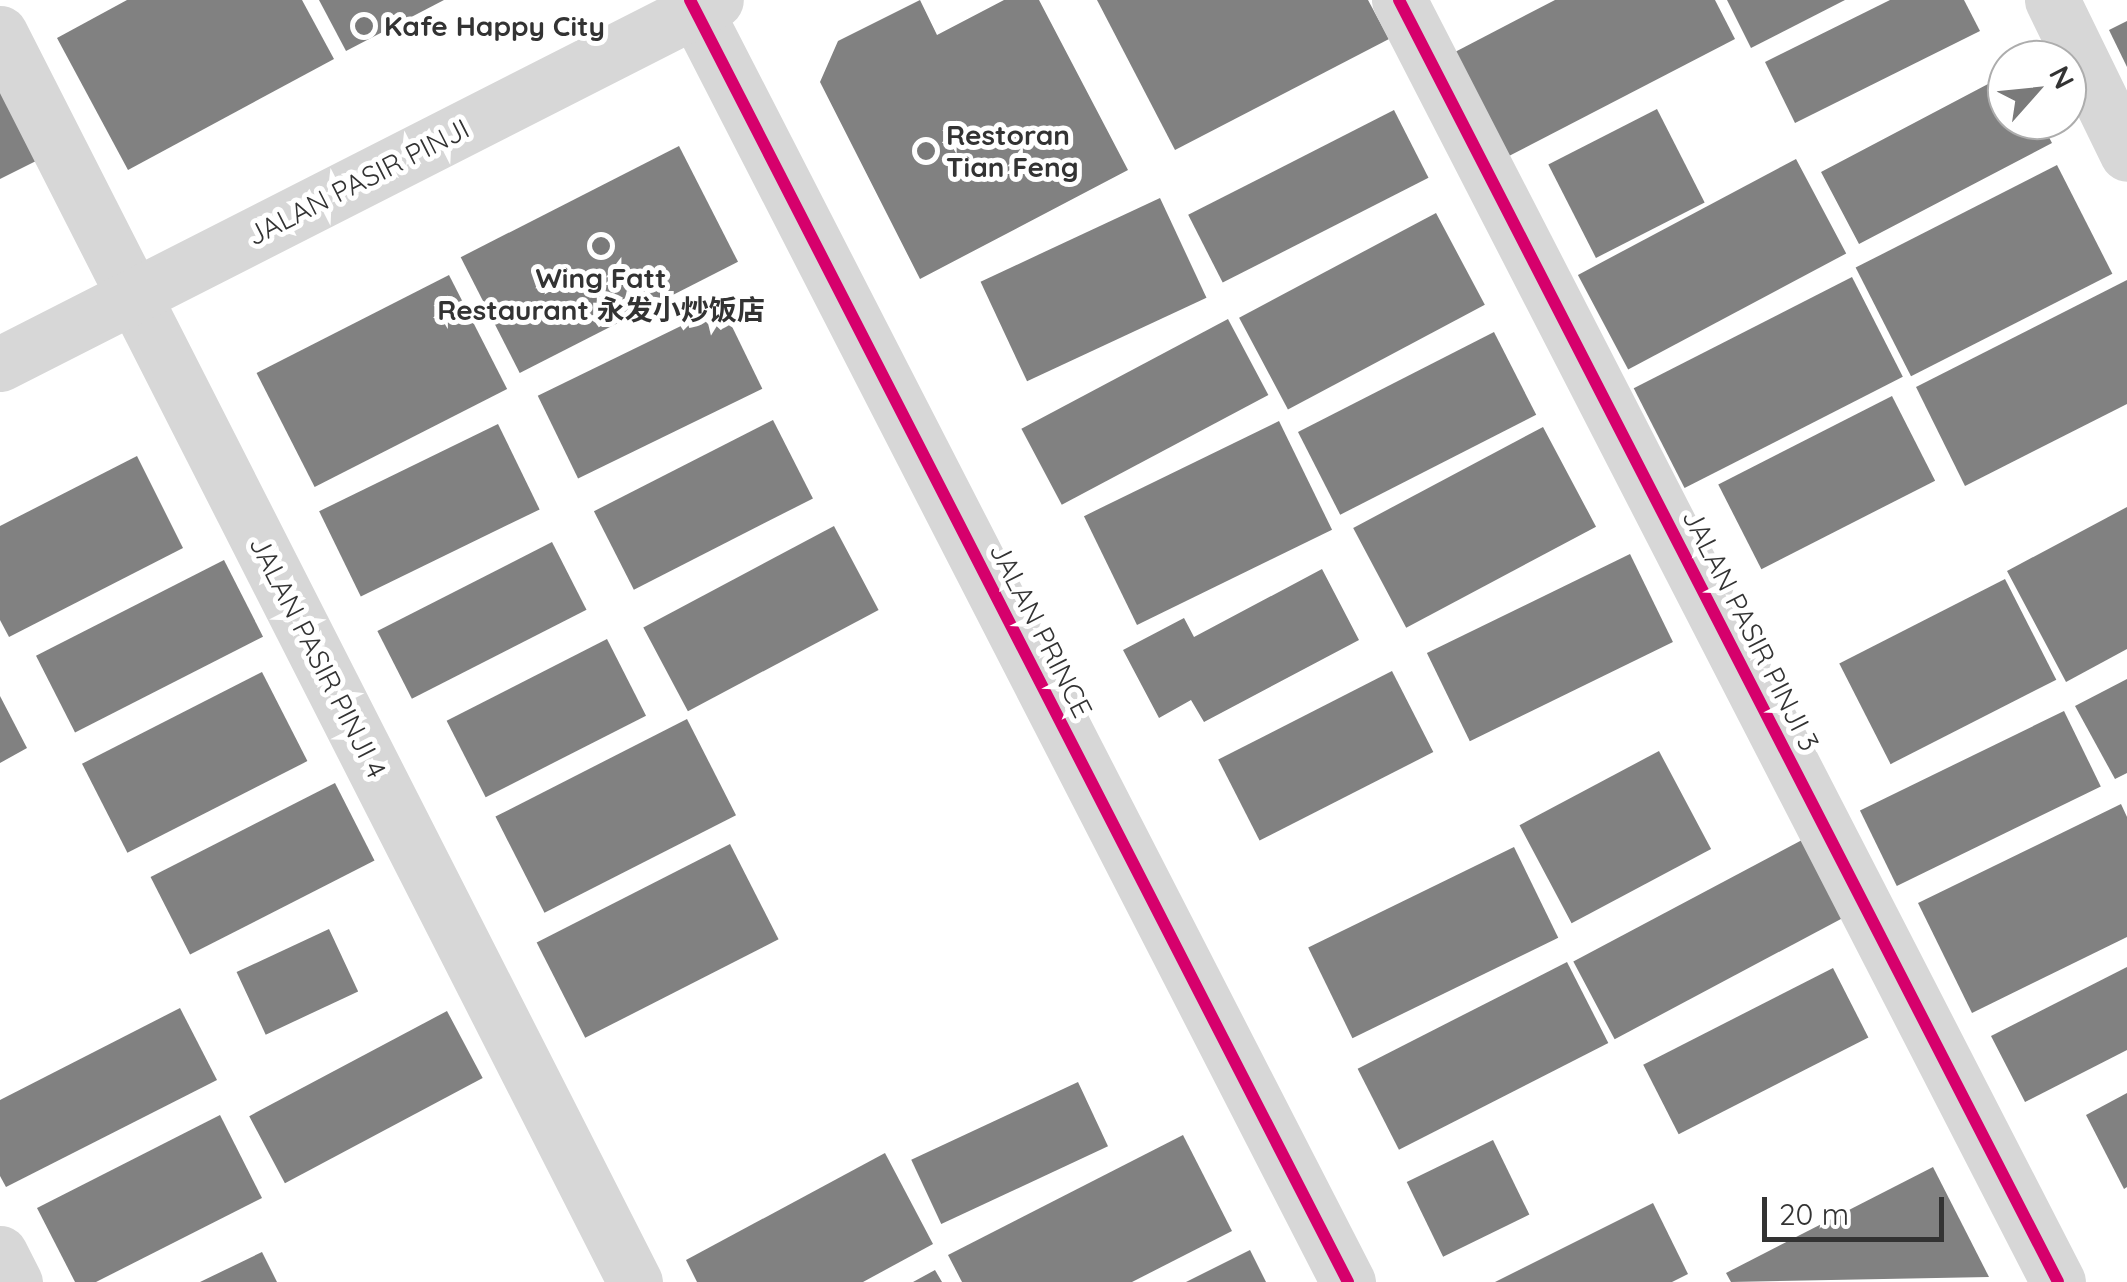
<!DOCTYPE html>
<meta charset="utf-8">
<style>
body{margin:0}
#map{position:relative;width:2127px;height:1282px;overflow:hidden;background:#fff;font-family:Quicksand,"Noto Sans SC",sans-serif}
div>[style]{position:absolute}
.building>*{inset:0;background:#818181;transform-origin:0 0}
.minor>*{height:55px;margin:-27.5px;padding:0 27.5px;transform-origin:27.5px;border-radius:27.5px;background:#d7d7d7}
.cycleway>*{height:12px;margin:-6px;padding:0 6px;transform-origin:6px;border-radius:6px;background:#d6006c}
.dots>*{width:28px;height:28px;translate:-50% -50%;box-sizing:border-box;border:5px solid #fff;border-radius:50%}
span{translate:-50% -50%;white-space:nowrap;text-align:center;line-height:1.15;-webkit-text-stroke:10px #fff;paint-order:stroke}
.poi-label{font-size:28px;color:#333;font-weight:700}
.left{translate:0 -50%;text-align:left}
.street-label{font-size:28px;color:#333}
.north{position:absolute;left:1987px;top:40px;width:100px;height:100px;box-sizing:border-box;background:#fff;border:2px solid #adadad;border-radius:50%;rotate:63deg;font-size:28px;font-weight:700;line-height:40px;text-align:center;color:#333}
.north::after{content:'';display:block;margin:auto;width:35px;height:45px;background:#7a7a7a;clip-path:polygon(50% 0,100% 100%,50% 72%,0 100%)}
.scale{position:absolute;left:1762px;top:1197px;width:182px;height:45px;box-sizing:border-box;border:5px solid #333;border-top:0;padding-left:12px;font-size:30px;line-height:35px;white-space:nowrap;color:#333;-webkit-text-stroke:8px #fff;paint-order:stroke}
</style>
<div id="map">
<div class="building">
<div style="clip-path:polygon(127px 0,302px 0,334px 59px,128px 170px,57px 38px)"></div>
<div style="clip-path:polygon(319px 0,444px 0,346px 51px)"></div>
<div style="clip-path:polygon(920px 0,937px 35px,1004px 0,1039px 0,1128px 170px,920px 279px,820px 82px,838px 41px)"></div>
<div style="clip-path:polygon(1097px 0,1368px 0,1389px 39px,1175px 150px)"></div>
<div style="clip-path:polygon(1555px 0,1715px 0,1735px 39px,1509px 156px,1455px 52px)"></div>
<div style="clip-path:polygon(1727px 0,1845px 0,1751px 48px)"></div>
<div style="clip-path:polygon(1890px 0,1964px 0,1980px 31px,1795px 123px,1765px 62px)"></div>
<div style="clip-path:polygon(2127px 21px,2127px 67px,2109px 30px)"></div>
<div style="clip-path:polygon(2007px 74px,2007px 120px,2040px 120px,2052px 143px,1859px 244px,1821px 172px)"></div>
<div style="clip-path:polygon(0 86px,38px 160px,0 179px)"></div>
<div style="left:1657px;top:109px;width:105px;height:122px;rotate:63deg"></div>
<div style="left:1394px;top:110px;width:76px;height:231px;rotate:63deg"></div>
<div style="left:679px;top:146px;width:130px;height:245px;rotate:63deg"></div>
<div style="left:1796px;top:159px;width:107px;height:247px;rotate:62deg"></div>
<div style="left:2057px;top:165px;width:122px;height:226px;rotate:63deg"></div>
<div style="left:1160px;top:198px;width:110px;height:198px;rotate:65deg"></div>
<div style="left:1436px;top:213px;width:104px;height:223px;rotate:62deg"></div>
<div style="left:449px;top:275px;width:128px;height:216px;rotate:63deg"></div>
<div style="left:1852px;top:277px;width:112px;height:245px;rotate:63deg"></div>
<div style="clip-path:polygon(2127px 280px,2127px 404px,1965px 486px,1916px 387px)"></div>
<div style="left:722px;top:306px;width:92px;height:205px;rotate:64deg"></div>
<div style="left:1228px;top:319px;width:86px;height:234px;rotate:62deg"></div>
<div style="left:1494px;top:332px;width:93px;height:220px;rotate:63deg"></div>
<div style="left:1892px;top:396px;width:95px;height:195px;rotate:63deg"></div>
<div style="left:773px;top:420px;width:88px;height:201px;rotate:63deg"></div>
<div style="left:1279px;top:421px;width:121px;height:217px;rotate:64deg"></div>
<div style="left:498px;top:424px;width:95px;height:199px;rotate:64deg"></div>
<div style="left:1543px;top:427px;width:113px;height:215px;rotate:62deg"></div>
<div style="clip-path:polygon(137px 456px,183px 548px,9px 637px,0 620px,0 526px)"></div>
<div style="clip-path:polygon(2127px 507px,2127px 649px,2066px 682px,2007px 571px)"></div>
<div style="left:834px;top:526px;width:95px;height:216px;rotate:62deg"></div>
<div style="left:552px;top:542px;width:76px;height:196px;rotate:63deg"></div>
<div style="left:1630px;top:554px;width:98px;height:226px;rotate:64deg"></div>
<div style="left:224px;top:560px;width:86px;height:211px;rotate:63deg"></div>
<div style="clip-path:polygon(1322px 569px,1359px 640px,1204px 722px,1191px 700px,1159px 718px,1123px 650px,1184px 618px,1194px 637px)"></div>
<div style="left:2005px;top:579px;width:113px;height:186px;rotate:63deg"></div>
<div style="left:607px;top:639px;width:86px;height:180px;rotate:63deg"></div>
<div style="left:1392px;top:671px;width:91px;height:195px;rotate:63deg"></div>
<div style="left:262px;top:672px;width:100px;height:202px;rotate:63deg"></div>
<div style="clip-path:polygon(2127px 679px,2127px 773px,2115px 779px,2075px 706px)"></div>
<div style="clip-path:polygon(0 696px,27px 748px,0 763px)"></div>
<div style="left:2064px;top:711px;width:84px;height:227px;rotate:64deg"></div>
<div style="left:687px;top:719px;width:108px;height:215px;rotate:63deg"></div>
<div style="left:1659px;top:751px;width:111px;height:158px;rotate:62deg"></div>
<div style="left:335px;top:783px;width:87px;height:207px;rotate:63deg"></div>
<div style="clip-path:polygon(2121px 804px,2127px 817px,2127px 937px,1972px 1013px,1918px 903px)"></div>
<div style="left:1802px;top:840px;width:88px;height:259px;rotate:62deg"></div>
<div style="left:730px;top:844px;width:107px;height:217px;rotate:63deg"></div>
<div style="left:1514px;top:847px;width:101px;height:229px;rotate:64deg"></div>
<div style="left:329px;top:929px;width:69px;height:102px;rotate:65deg"></div>
<div style="left:1567px;top:962px;width:91px;height:235px;rotate:63deg"></div>
<div style="clip-path:polygon(2127px 967px,2127px 1050px,2025px 1102px,1991px 1036px)"></div>
<div style="left:1833px;top:968px;width:78px;height:213px;rotate:63deg"></div>
<div style="clip-path:polygon(180px 1008px,217px 1080px,6px 1187px,0 1176px,0 1100px)"></div>
<div style="left:447px;top:1011px;width:76px;height:224px;rotate:62deg"></div>
<div style="left:1078px;top:1082px;width:71px;height:184px;rotate:65deg"></div>
<div style="clip-path:polygon(2127px 1093px,2127px 1187px,2124px 1189px,2086px 1115px)"></div>
<div style="clip-path:polygon(220px 1115px,262px 1198px,96px 1282px,75px 1282px,37px 1208px)"></div>
<div style="clip-path:polygon(1183px 1135px,1232px 1231px,1132px 1282px,962px 1282px,948px 1255px)"></div>
<div style="left:1493px;top:1140px;width:83px;height:96px;rotate:64deg"></div>
<div style="clip-path:polygon(885px 1153px,933px 1244px,863px 1282px,697px 1282px,686px 1260px)"></div>
<div style="clip-path:polygon(1933px 1167px,1989px 1277px,1731px 1282px,1726px 1273px)"></div>
<div style="clip-path:polygon(1653px 1203px,1688px 1274px,1672px 1282px,1495px 1282px)"></div>
<div style="clip-path:polygon(1250px 1250px,1266px 1282px,1186px 1282px)"></div>
<div style="clip-path:polygon(262px 1252px,277px 1282px,200px 1282px)"></div>
<div style="clip-path:polygon(935px 1270px,942px 1282px,913px 1282px)"></div>
</div>
<div class="minor">
<div style="left:690px;top:0;width:1441px;rotate:62.83deg"></div>
<div style="left:1399px;top:0;width:1441px;rotate:62.79deg"></div>
<div style="left:2052px;top:0;width:171px;rotate:64deg"></div>
<div style="left:0;top:33px;width:1401px;rotate:63.05deg"></div>
<div style="left:0;top:364px;width:803px;rotate:-26.95deg"></div>
<div style="left:0;top:1253px;width:33px;rotate:63deg"></div>
</div>
<div class="cycleway">
<div style="left:690px;top:0;width:1441px;rotate:62.83deg"></div>
<div style="left:1399px;top:0;width:1441px;rotate:62.79deg"></div>
</div>
<div class="dots">
<div style="left:364px;top:26px;background:#7a7a7a"></div>
<div style="left:926px;top:151px;background:#7a7a7a"></div>
<div style="left:601px;top:246px;background:#7a7a7a"></div>
</div>
<div class="poi-label">
<span class="left" style="left:384px;top:26px">Kafe Happy City</span>
<span class="left" style="left:946px;top:151px">Restoran<br>Tian Feng</span>
<span style="left:601px;top:294px">Wing Fatt<br>Restaurant 永发小炒饭店</span>
</div>
<div class="street-label">
<span style="left:358px;top:182px;rotate:-27deg">JALAN PASIR PINJI</span>
<span style="left:1041px;top:630px;rotate:63deg">JALAN PRINCE</span>
<span style="left:1751px;top:630px;rotate:63deg">JALAN PASIR PINJI 3</span>
<span style="left:318px;top:657px;rotate:63deg">JALAN PASIR PINJI 4</span>
</div>
<div class="north">N</div>
<div class="scale">20 m</div>
</div>
